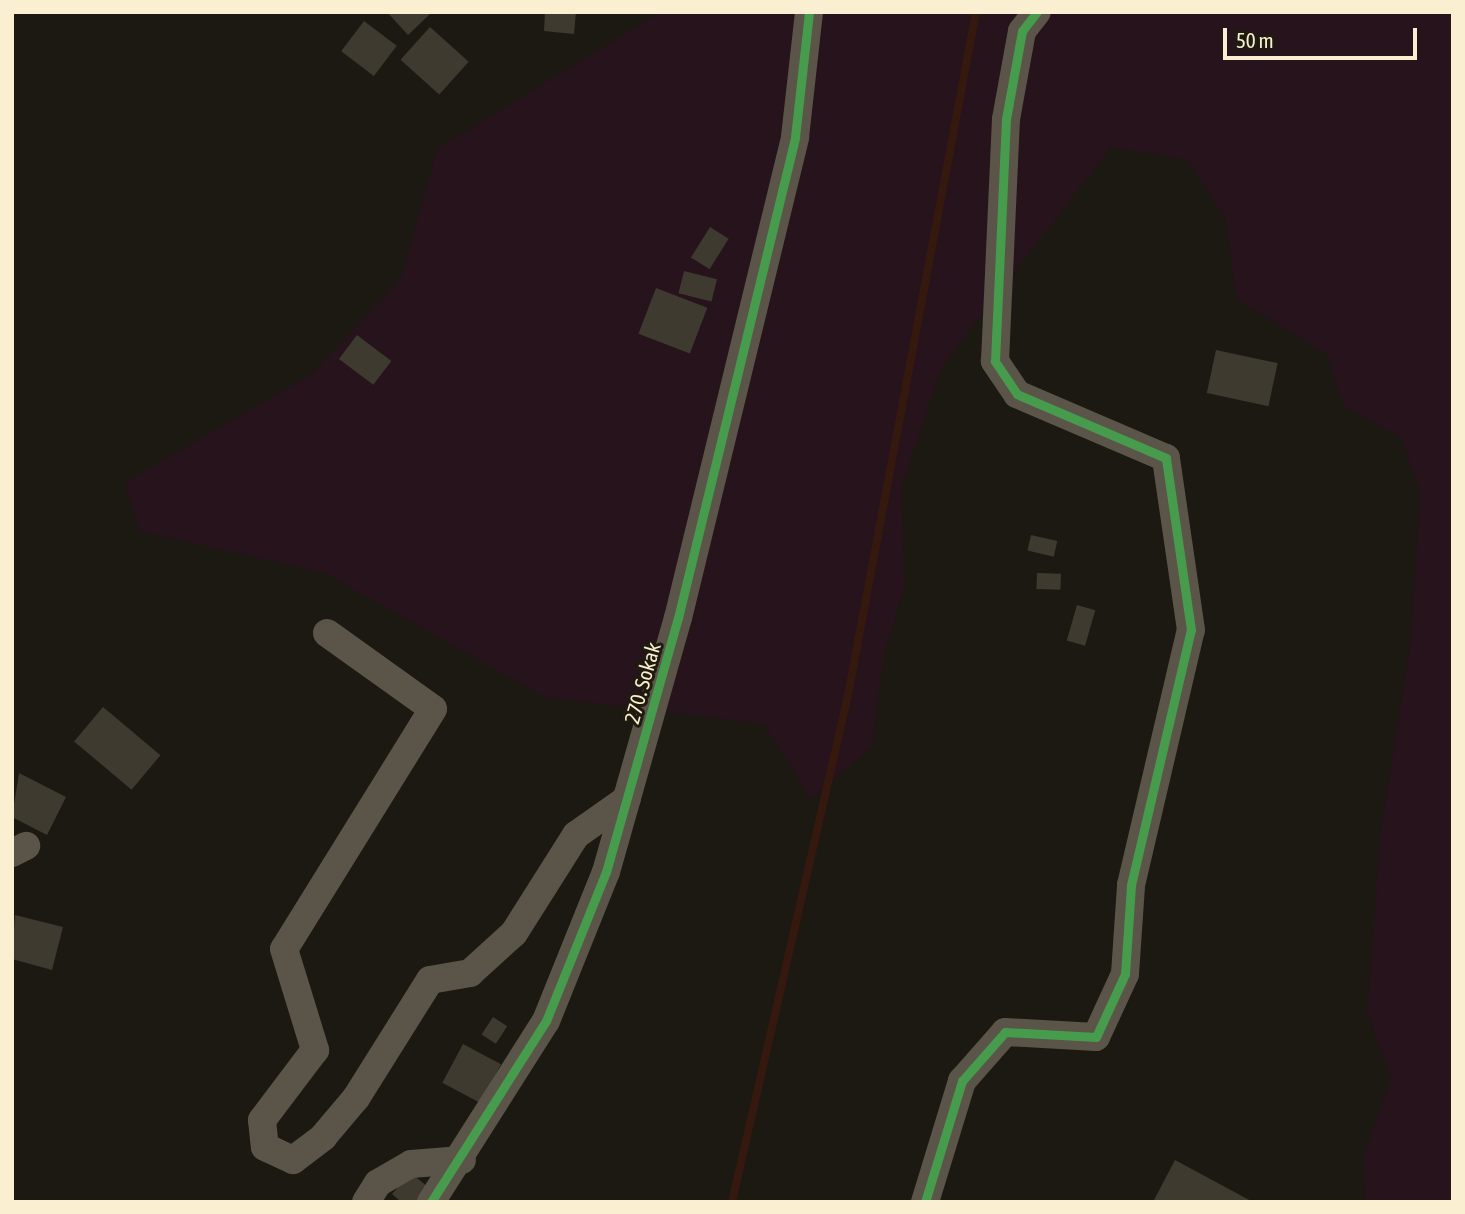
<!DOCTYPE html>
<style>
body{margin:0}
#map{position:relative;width:1465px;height:1214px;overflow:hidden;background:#1c1912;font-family:"Asap Condensed",sans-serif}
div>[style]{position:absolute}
.green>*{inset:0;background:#26131b}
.stream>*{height:8px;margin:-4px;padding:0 4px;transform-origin:4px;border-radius:4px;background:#35180e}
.building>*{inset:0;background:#3e3a30;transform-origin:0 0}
.minor>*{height:28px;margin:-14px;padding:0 14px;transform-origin:14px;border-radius:14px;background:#5b5448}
.cycleway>*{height:9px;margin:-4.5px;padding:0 4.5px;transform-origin:4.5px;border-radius:4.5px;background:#469c4c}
span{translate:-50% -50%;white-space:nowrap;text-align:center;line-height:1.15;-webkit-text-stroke:6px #1f1b0f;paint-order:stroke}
.street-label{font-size:21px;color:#faefd1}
.frame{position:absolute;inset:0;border:14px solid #faefd1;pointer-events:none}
.scale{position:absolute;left:1223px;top:28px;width:194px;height:32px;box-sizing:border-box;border:4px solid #faefd1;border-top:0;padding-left:9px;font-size:21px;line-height:24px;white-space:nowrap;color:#faefd1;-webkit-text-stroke:5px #1f1b0f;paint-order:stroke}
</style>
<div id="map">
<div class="green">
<div style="clip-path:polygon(660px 12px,1453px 12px,1453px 1202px,1365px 1202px,1364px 1155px,1391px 1078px,1367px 1011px,1381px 831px,1411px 638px,1420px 491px,1401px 438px,1344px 407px,1327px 355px,1237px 299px,1225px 217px,1187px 160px,1111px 147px,941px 368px,901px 489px,905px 584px,884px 656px,872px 747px,811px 799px,764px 724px,544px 697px,325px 573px,139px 531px,125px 482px,312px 374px,401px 278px,437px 149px)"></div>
</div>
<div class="stream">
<div style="left:732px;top:1202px;width:520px;rotate:-77.11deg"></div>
<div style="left:848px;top:695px;width:695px;rotate:-79.39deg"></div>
</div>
<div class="building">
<div style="clip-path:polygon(387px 12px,432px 12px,408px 35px)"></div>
<div style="clip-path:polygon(545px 12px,576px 12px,574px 34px,544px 31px)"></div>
<div style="left:364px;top:21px;width:41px;height:38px;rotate:37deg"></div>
<div style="left:430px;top:27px;width:52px;height:44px;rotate:42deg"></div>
<div style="left:710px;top:227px;width:22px;height:36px;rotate:32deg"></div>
<div style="left:684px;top:271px;width:34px;height:23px;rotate:14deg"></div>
<div style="left:656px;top:288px;width:55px;height:49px;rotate:21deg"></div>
<div style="left:357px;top:335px;width:43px;height:30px;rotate:37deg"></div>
<div style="left:1216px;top:350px;width:63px;height:44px;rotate:12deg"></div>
<div style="left:1031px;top:535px;width:27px;height:16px;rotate:13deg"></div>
<div style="left:1037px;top:573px;width:24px;height:16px;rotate:2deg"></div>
<div style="left:1077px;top:605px;width:19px;height:37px;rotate:16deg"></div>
<div style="left:103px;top:707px;width:75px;height:45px;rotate:40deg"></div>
<div style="clip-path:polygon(19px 773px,66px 797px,47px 835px,12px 817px)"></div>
<div style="clip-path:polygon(15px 915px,63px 927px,52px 970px,12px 959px)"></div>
<div style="left:493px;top:1017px;width:17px;height:21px;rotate:33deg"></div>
<div style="left:463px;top:1044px;width:43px;height:44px;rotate:28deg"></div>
<div style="clip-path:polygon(1175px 1160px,1253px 1202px,1153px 1202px)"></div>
<div style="clip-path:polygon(411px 1173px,429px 1188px,417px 1202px,401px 1202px,392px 1194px)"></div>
</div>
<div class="minor">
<div style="left:327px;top:633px;width:130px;rotate:35.6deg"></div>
<div style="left:433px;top:709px;width:282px;rotate:121.8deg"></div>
<div style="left:284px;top:949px;width:106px;rotate:72.9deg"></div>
<div style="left:315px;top:1050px;width:88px;rotate:127.1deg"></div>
<div style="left:262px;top:1120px;width:27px;rotate:84deg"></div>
<div style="left:265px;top:1147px;width:31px;rotate:25deg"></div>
<div style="left:293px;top:1160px;width:38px;rotate:-37deg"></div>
<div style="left:323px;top:1137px;width:51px;rotate:-49.8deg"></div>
<div style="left:356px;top:1098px;width:139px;rotate:-57.9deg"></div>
<div style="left:430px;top:980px;width:41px;rotate:-9.9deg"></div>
<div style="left:470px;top:973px;width:59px;rotate:-42.3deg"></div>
<div style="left:514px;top:933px;width:116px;rotate:-57.7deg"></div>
<div style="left:576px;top:835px;width:62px;rotate:-35.2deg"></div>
<div style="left:12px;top:853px;width:16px;rotate:-27deg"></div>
<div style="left:366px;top:1202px;width:22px;rotate:-58deg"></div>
<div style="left:378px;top:1183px;width:38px;rotate:-30deg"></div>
<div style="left:411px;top:1164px;width:51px;rotate:-4.5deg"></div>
<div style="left:431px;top:1202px;width:214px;rotate:-57.6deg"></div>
<div style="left:546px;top:1021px;width:161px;rotate:-68.1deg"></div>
<div style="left:606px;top:872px;width:264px;rotate:-74.2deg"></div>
<div style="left:678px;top:618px;width:495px;rotate:-76.3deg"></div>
<div style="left:795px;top:137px;width:126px;rotate:-83.6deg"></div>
<div style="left:925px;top:1202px;width:127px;rotate:-73deg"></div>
<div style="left:962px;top:1081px;width:65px;rotate:-48.7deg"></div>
<div style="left:1005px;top:1032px;width:91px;rotate:3.1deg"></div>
<div style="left:1096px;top:1037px;width:69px;rotate:-65.3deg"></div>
<div style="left:1125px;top:974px;width:89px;rotate:-86.1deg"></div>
<div style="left:1131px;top:885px;width:262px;rotate:-76.8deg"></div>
<div style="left:1191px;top:630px;width:174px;rotate:-98.3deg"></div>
<div style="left:1166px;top:458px;width:162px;rotate:-156.8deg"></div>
<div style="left:1017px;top:394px;width:40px;rotate:-124deg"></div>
<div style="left:995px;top:361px;width:242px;rotate:-87.4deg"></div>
<div style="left:1006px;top:119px;width:89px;rotate:-79.7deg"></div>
<div style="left:1022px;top:31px;width:24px;rotate:-52deg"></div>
</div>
<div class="cycleway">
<div style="left:431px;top:1202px;width:214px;rotate:-57.6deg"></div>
<div style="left:546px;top:1021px;width:161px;rotate:-68.1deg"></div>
<div style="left:606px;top:872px;width:264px;rotate:-74.2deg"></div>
<div style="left:678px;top:618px;width:495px;rotate:-76.3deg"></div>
<div style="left:795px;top:137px;width:126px;rotate:-83.6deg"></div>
<div style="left:925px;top:1202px;width:127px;rotate:-73deg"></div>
<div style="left:962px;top:1081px;width:65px;rotate:-48.7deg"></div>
<div style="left:1005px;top:1032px;width:91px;rotate:3.1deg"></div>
<div style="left:1096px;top:1037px;width:69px;rotate:-65.3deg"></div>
<div style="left:1125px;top:974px;width:89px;rotate:-86.1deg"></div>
<div style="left:1131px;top:885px;width:262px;rotate:-76.8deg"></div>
<div style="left:1191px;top:630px;width:174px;rotate:-98.3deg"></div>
<div style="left:1166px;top:458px;width:162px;rotate:-156.8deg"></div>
<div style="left:1017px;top:394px;width:40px;rotate:-124deg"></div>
<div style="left:995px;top:361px;width:242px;rotate:-87.4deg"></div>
<div style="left:1006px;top:119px;width:89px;rotate:-79.7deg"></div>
<div style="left:1022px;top:31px;width:24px;rotate:-52deg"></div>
</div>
<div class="street-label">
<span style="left:642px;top:683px;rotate:-74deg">270. Sokak</span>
</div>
<div class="frame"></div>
<div class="scale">50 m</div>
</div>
